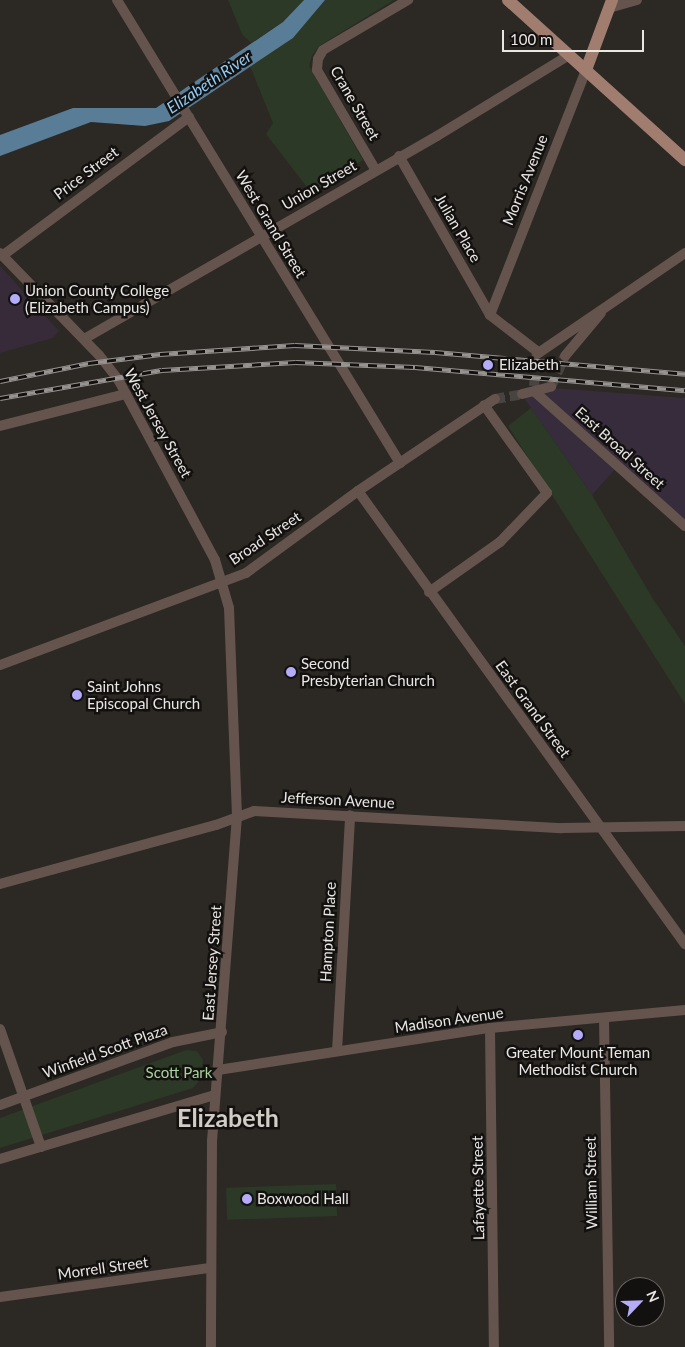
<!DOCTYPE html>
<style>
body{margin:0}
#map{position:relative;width:685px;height:1347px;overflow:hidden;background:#2c2824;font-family:Lato,sans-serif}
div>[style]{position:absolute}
.industrial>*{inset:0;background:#362c3b}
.education>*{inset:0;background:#382b39}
.green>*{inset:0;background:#2b3926;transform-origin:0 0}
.water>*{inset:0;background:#5a7d97}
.minor-tunnel>*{height:10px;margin-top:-5px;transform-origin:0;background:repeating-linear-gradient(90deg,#484441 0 10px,transparent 0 15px)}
.minor>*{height:10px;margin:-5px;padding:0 5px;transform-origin:5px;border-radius:5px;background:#65544d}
.major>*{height:12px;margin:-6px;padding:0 6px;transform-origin:6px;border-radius:6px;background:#a07d6f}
.rail>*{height:5px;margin-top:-2.5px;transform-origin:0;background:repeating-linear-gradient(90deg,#13110f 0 9px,#979390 0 18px);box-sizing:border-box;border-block:1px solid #979390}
.dots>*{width:14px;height:14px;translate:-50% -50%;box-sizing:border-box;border:2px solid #13110f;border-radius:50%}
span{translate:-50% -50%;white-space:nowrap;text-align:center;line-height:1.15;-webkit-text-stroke:5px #13110f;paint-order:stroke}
.street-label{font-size:15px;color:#e9e6e4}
.poi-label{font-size:15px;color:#e9e6e4}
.left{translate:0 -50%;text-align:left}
.park-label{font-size:15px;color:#a9d39d}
.water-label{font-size:16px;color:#91ccf7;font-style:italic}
.town-label{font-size:25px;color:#d2ccc7;font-weight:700}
.north{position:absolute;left:615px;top:1277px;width:50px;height:50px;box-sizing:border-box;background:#13110f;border:1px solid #696664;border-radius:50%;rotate:66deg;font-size:14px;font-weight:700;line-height:20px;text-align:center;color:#e9e6e4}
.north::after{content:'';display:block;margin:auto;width:18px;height:22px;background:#b4acf9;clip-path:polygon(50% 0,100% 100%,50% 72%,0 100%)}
.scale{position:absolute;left:502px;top:30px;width:142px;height:22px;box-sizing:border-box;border:2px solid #e9e6e4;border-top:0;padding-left:6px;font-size:15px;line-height:18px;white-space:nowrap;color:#e9e6e4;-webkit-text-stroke:4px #13110f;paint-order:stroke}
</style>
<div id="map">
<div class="industrial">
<div style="clip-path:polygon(540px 387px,685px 398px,685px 526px,618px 466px,592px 495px,524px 398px)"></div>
</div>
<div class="education">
<div style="clip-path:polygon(0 266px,59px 331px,53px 338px,0 353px)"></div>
</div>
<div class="green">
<div style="clip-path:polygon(228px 0,304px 0,283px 22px,251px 43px,242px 34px)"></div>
<div style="clip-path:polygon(325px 0,394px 0,319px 46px,312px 56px,309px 66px,363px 160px,313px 195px,266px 134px,273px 123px,250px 66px,293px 38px)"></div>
<div style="clip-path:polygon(531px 408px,592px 495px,653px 599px,685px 646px,685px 704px,508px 426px)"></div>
<div style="clip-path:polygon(186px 1050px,197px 1051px,203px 1060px,200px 1080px,193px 1088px,0 1148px,0 1118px)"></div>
<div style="left:336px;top:1184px;width:32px;height:110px;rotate:88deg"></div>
</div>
<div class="water">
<div style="clip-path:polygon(304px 0,325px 0,293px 38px,169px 121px,145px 126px,91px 122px,0 156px,0 135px,73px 108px,156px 108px,283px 22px)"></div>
</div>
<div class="minor-tunnel">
<div style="left:534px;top:386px;width:32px;rotate:-85deg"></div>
<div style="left:551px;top:387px;width:34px;rotate:-66deg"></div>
<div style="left:495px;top:399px;width:27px;rotate:-10deg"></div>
</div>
<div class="minor">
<div style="left:117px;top:0;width:543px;rotate:58.57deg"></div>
<div style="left:609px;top:8px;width:29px;rotate:-16deg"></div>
<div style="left:399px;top:156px;width:183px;rotate:60.2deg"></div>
<div style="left:375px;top:169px;width:115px;rotate:-120.4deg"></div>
<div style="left:317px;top:70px;width:11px;rotate:-85deg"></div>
<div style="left:318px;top:59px;width:10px;rotate:-61deg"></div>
<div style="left:323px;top:50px;width:99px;rotate:-30.5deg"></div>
<div style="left:0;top:253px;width:142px;rotate:45.9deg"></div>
<div style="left:99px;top:355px;width:33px;rotate:52deg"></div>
<div style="left:119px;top:381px;width:203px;rotate:61.8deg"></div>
<div style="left:215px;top:560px;width:50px;rotate:73.7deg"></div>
<div style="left:229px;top:608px;width:208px;rotate:87.8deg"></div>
<div style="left:237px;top:816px;width:326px;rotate:94.4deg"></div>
<div style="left:212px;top:1141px;width:206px;rotate:90.3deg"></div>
<div style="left:2px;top:256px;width:233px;rotate:-36.6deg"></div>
<div style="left:84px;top:339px;width:407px;rotate:-29.9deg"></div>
<div style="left:437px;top:136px;width:155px;rotate:-31.5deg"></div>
<div style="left:538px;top:352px;width:61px;rotate:-142.4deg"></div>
<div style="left:490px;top:315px;width:263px;rotate:-68.6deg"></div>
<div style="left:537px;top:354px;width:179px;rotate:-34.3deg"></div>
<div style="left:565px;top:356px;width:56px;rotate:-50.1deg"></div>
<div style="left:535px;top:392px;width:201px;rotate:41.8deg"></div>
<div style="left:522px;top:394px;width:30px;rotate:-14deg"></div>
<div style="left:0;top:426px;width:130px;rotate:-14.3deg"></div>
<div style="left:358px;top:491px;width:559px;rotate:54.18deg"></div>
<div style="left:429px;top:592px;width:87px;rotate:-35.2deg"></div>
<div style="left:500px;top:542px;width:68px;rotate:-46.2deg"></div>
<div style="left:547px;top:493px;width:108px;rotate:-125.6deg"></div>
<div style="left:0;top:665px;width:263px;rotate:-20.5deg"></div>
<div style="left:246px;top:573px;width:139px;rotate:-36.2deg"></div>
<div style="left:358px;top:491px;width:165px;rotate:-33.9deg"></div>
<div style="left:0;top:884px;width:224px;rotate:-15.3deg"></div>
<div style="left:216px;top:825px;width:40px;rotate:-20.2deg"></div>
<div style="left:254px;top:811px;width:308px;rotate:3.2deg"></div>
<div style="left:562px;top:828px;width:123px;rotate:-0.9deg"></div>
<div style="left:604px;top:1018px;width:329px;rotate:89.1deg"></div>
<div style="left:490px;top:1028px;width:319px;rotate:89.3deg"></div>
<div style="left:0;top:1029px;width:125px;rotate:70.8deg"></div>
<div style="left:337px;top:1051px;width:236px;rotate:-86.8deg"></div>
<div style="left:218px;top:1070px;width:275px;rotate:-8.8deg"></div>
<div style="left:490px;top:1028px;width:196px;rotate:-5.3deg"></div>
<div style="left:0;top:1105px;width:184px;rotate:-20deg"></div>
<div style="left:173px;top:1042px;width:50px;rotate:-11.5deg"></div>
<div style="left:0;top:1159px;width:224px;rotate:-16.6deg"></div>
<div style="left:0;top:1297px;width:212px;rotate:-7.9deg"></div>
</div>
<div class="major">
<div style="left:508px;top:0;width:239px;rotate:42.1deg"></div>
<div style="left:586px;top:70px;width:75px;rotate:-69.6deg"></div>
</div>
<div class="rail">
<div style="left:0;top:381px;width:91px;rotate:-11.4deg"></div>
<div style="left:89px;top:363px;width:72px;rotate:-7.2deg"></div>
<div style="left:160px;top:354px;width:135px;rotate:-3.8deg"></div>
<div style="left:295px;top:345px;width:140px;rotate:2.9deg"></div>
<div style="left:435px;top:352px;width:251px;rotate:5deg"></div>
<div style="left:0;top:398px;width:164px;rotate:-9.8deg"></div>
<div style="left:162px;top:370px;width:134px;rotate:-3.4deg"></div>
<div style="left:296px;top:362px;width:119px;rotate:2.4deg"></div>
<div style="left:415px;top:367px;width:271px;rotate:4.9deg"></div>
</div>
<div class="dots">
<div style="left:15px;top:299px;background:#b4acf9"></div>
<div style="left:488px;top:365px;background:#b4acf9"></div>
<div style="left:291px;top:672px;background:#b4acf9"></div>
<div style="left:77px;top:695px;background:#b4acf9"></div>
<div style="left:578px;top:1035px;background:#b4acf9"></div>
<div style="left:247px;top:1199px;background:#b4acf9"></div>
</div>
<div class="street-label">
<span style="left:355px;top:103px;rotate:60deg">Crane Street</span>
<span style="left:86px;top:173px;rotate:-37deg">Price Street</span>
<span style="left:525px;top:180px;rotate:-68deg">Morris Avenue</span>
<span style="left:319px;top:185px;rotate:-30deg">Union Street</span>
<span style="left:271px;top:224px;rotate:59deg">West Grand Street</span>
<span style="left:458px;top:228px;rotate:60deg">Julian Place</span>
<span style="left:158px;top:423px;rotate:61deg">West Jersey Street</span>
<span style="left:620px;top:448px;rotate:42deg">East Broad Street</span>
<span style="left:265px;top:538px;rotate:-34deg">Broad Street</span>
<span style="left:533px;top:709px;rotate:54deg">East Grand Street</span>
<span style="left:338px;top:800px;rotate:3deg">Jefferson Avenue</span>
<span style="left:328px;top:932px;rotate:-87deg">Hampton Place</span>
<span style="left:212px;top:963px;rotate:-86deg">East Jersey Street</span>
<span style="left:449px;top:1020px;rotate:-8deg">Madison Avenue</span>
<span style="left:105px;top:1051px;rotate:-20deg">Winfield Scott Plaza</span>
<span style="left:591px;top:1183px;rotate:-91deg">William Street</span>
<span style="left:478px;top:1188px;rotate:-91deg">Lafayette Street</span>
<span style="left:103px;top:1268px;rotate:-8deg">Morrell Street</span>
</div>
<div class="poi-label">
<span class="left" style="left:25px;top:299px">Union County College<br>(Elizabeth Campus)</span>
<span class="left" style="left:499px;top:365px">Elizabeth</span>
<span class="left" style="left:301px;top:672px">Second<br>Presbyterian Church</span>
<span class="left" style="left:87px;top:695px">Saint Johns<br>Episcopal Church</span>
<span style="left:578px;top:1061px">Greater Mount Teman<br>Methodist Church</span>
<span class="left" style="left:257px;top:1199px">Boxwood Hall</span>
</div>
<div class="park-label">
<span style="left:179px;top:1073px">Scott Park</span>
</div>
<div class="water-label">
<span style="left:209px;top:82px;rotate:-34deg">Elizabeth River</span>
</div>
<div class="town-label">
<span style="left:228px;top:1117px">Elizabeth</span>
</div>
<div class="north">N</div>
<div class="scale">100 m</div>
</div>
